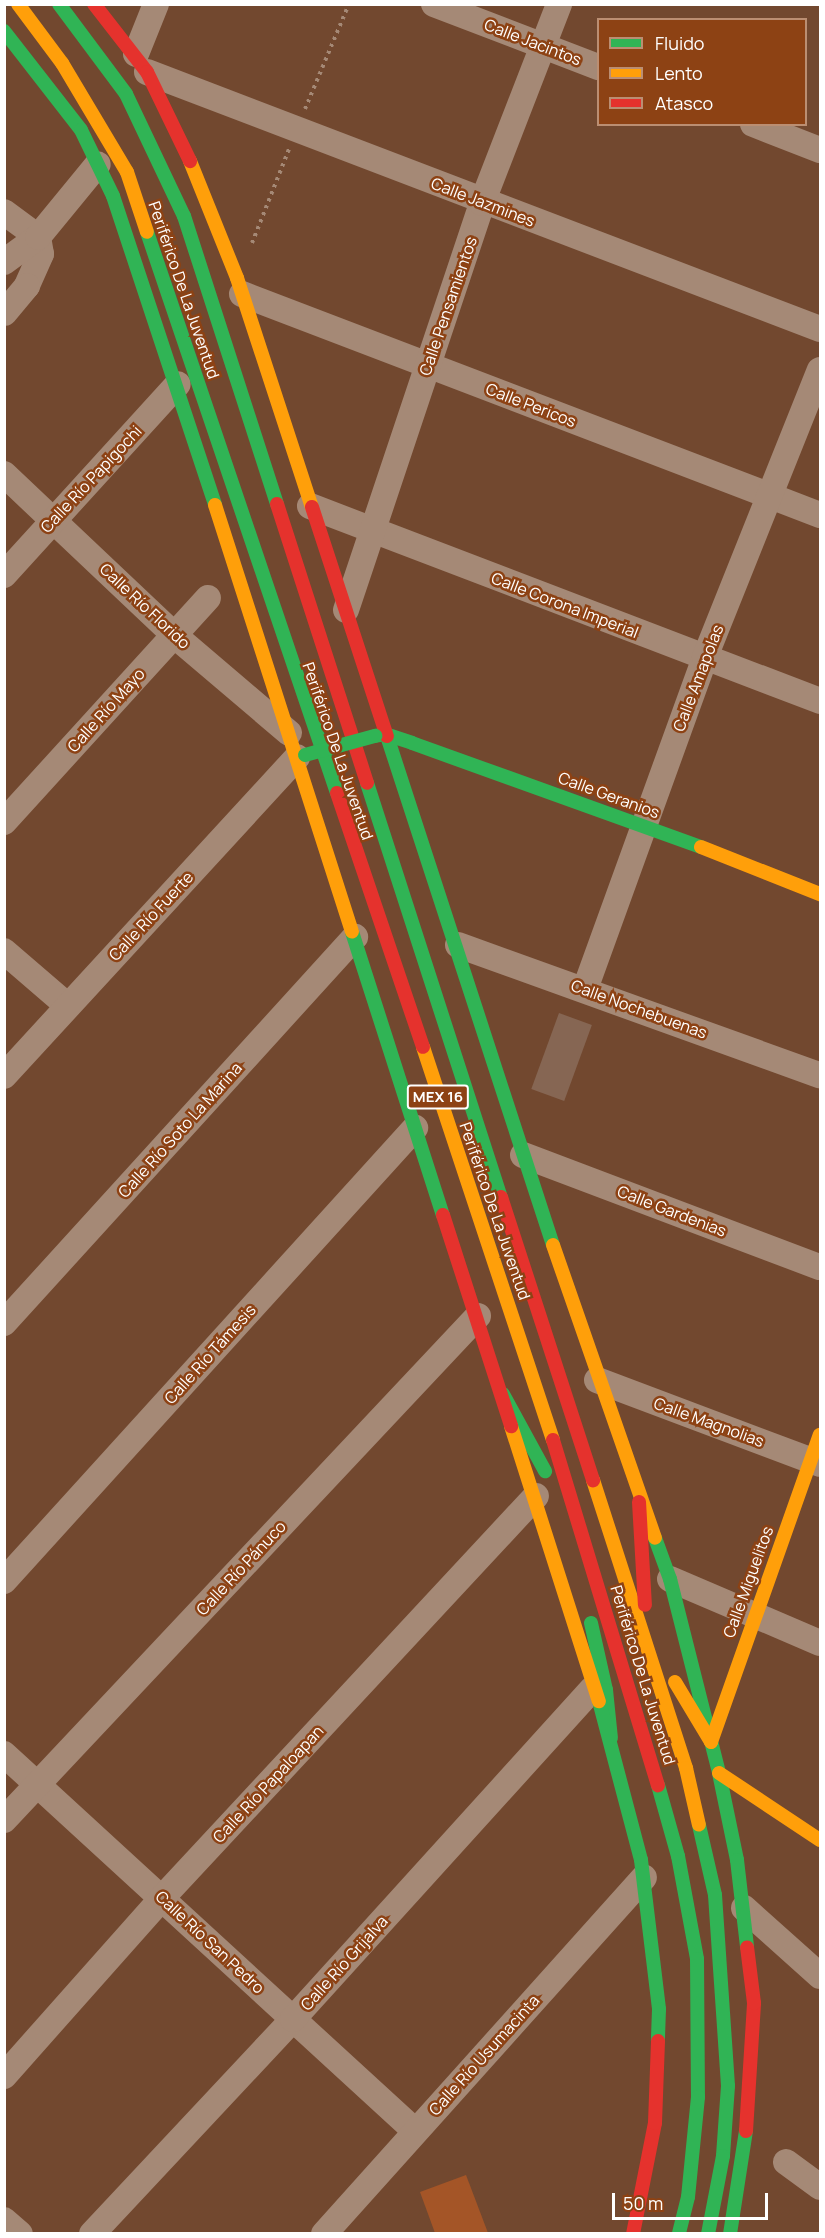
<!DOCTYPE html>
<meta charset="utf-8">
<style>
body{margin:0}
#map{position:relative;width:825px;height:2238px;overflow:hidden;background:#72482f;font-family:Manrope,sans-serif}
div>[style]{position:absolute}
.green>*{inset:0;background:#a45527}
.building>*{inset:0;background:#866653;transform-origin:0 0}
.path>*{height:4px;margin-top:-2px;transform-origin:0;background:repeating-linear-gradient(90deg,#a58976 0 3px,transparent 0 7.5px)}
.street>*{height:26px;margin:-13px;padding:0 13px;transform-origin:13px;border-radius:13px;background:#a58976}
.fast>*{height:14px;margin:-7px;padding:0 7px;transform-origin:7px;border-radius:7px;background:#30b455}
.slow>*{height:14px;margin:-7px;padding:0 7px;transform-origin:7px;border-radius:7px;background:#ff9f0a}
.jam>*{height:14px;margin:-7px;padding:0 7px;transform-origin:7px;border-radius:7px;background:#e5322d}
.fast-bridge>*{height:14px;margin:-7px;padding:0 7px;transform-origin:7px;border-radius:7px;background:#30b455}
span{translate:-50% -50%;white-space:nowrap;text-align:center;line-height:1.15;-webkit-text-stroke:5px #8d4214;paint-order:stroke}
.shield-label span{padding:2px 4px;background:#8d4214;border:2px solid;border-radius:4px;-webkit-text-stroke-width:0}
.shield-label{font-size:15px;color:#fff;font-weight:700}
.street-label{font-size:16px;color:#fff}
.frame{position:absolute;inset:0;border:6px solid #fff;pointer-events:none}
.legend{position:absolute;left:597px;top:18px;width:210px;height:108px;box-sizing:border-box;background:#8d4214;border:2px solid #bb8e72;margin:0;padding:8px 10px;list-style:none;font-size:18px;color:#fff}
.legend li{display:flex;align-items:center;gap:12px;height:30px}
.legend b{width:30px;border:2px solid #bb8e72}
.scale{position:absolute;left:612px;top:2193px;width:156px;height:27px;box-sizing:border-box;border:3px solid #fff;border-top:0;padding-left:8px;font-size:18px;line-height:21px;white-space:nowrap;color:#fff;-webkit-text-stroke:4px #8d4214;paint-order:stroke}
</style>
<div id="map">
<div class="green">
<div style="clip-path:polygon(466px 2175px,488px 2233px,435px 2233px,420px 2192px)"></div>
</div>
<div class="building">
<div style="left:559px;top:1013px;width:35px;height:81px;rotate:20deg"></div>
</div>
<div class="path">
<div style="left:305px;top:109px;width:114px;rotate:-67.3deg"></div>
<div style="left:252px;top:243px;width:101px;rotate:-68.5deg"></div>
</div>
<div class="street">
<div style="left:434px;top:4px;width:176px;rotate:21deg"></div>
<div style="left:136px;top:54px;width:54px;rotate:-68.2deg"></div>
<div style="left:147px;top:72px;width:720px;rotate:20.9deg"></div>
<div style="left:753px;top:124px;width:72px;rotate:21.2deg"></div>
<div style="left:4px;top:212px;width:42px;rotate:36.3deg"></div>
<div style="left:38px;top:237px;width:17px;rotate:80deg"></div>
<div style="left:41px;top:254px;width:35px;rotate:114deg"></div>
<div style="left:27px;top:286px;width:35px;rotate:130deg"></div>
<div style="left:4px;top:262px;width:42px;rotate:-36.3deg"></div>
<div style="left:38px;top:237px;width:94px;rotate:-50.6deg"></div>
<div style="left:242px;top:294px;width:619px;rotate:20.92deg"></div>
<div style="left:4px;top:474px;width:234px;rotate:43.4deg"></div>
<div style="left:174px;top:635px;width:151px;rotate:40.4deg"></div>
<div style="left:310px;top:506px;width:546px;rotate:20.92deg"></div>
<div style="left:4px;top:575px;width:258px;rotate:-47.7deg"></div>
<div style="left:346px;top:610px;width:429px;rotate:-71.5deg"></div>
<div style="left:482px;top:203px;width:213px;rotate:-68.8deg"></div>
<div style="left:4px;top:822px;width:303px;rotate:-47.7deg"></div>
<div style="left:458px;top:945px;width:385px;rotate:19.8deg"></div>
<div style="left:4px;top:951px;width:84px;rotate:40.7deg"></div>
<div style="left:585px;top:989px;width:353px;rotate:-70.1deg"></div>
<div style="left:705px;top:657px;width:309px;rotate:-68.2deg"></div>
<div style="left:4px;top:1076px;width:433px;rotate:-47.4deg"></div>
<div style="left:523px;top:1155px;width:317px;rotate:20.7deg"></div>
<div style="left:4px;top:1323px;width:522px;rotate:-47.72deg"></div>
<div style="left:597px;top:1380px;width:238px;rotate:20.6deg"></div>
<div style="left:670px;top:1579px;width:163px;rotate:23.1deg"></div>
<div style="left:4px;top:1581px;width:612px;rotate:-47.78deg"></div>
<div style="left:4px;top:1754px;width:558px;rotate:42.53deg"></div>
<div style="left:4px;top:1820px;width:692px;rotate:-46.76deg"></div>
<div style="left:744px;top:1908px;width:102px;rotate:41.8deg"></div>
<div style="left:4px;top:2076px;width:238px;rotate:-48.4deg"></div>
<div style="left:162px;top:1898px;width:549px;rotate:-47.07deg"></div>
<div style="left:786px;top:2162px;width:42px;rotate:36.3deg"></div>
<div style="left:4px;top:2220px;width:21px;rotate:41deg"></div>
<div style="left:92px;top:2234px;width:294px;rotate:-46.9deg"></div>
<div style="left:293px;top:2019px;width:445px;rotate:-47.8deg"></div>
<div style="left:324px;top:2234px;width:479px;rotate:-48.1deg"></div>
</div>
<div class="fast">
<div style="left:59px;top:4px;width:112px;rotate:53.3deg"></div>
<div style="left:126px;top:94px;width:135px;rotate:64.6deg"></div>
<div style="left:184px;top:216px;width:303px;rotate:72.1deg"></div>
<div style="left:4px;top:31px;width:125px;rotate:52.1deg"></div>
<div style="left:81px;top:130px;width:73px;rotate:64.1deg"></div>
<div style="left:113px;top:196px;width:325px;rotate:71.7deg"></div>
<div style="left:147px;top:232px;width:592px;rotate:71.29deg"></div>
<div style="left:375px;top:736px;width:10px;rotate:-11deg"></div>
<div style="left:385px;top:734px;width:28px;rotate:18deg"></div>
<div style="left:412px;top:743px;width:307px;rotate:19.8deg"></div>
<div style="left:387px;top:736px;width:535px;rotate:71.94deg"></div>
<div style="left:367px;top:783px;width:435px;rotate:72.1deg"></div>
<div style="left:352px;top:932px;width:297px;rotate:72.2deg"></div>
<div style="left:503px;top:1394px;width:88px;rotate:61.4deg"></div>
<div style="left:655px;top:1538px;width:44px;rotate:69.9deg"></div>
<div style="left:670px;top:1579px;width:200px;rotate:75.8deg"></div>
<div style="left:719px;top:1773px;width:89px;rotate:78.3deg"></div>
<div style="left:737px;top:1860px;width:88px;rotate:83.4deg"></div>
<div style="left:591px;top:1623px;width:69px;rotate:77.4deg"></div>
<div style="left:606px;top:1690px;width:48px;rotate:84.1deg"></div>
<div style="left:599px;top:1701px;width:164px;rotate:75.2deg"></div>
<div style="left:641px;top:1860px;width:150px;rotate:83.1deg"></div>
<div style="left:659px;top:2009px;width:32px;rotate:92deg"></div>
<div style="left:658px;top:1785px;width:74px;rotate:74.3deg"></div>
<div style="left:678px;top:1856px;width:105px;rotate:79.5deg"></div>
<div style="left:697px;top:1959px;width:138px;rotate:89.6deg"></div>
<div style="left:698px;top:2097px;width:100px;rotate:95.7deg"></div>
<div style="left:688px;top:2197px;width:38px;rotate:104deg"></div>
<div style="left:699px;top:1825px;width:72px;rotate:77.1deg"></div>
<div style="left:715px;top:1895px;width:191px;rotate:86.1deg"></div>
<div style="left:728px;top:2086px;width:70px;rotate:94.1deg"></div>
<div style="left:723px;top:2156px;width:79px;rotate:100.9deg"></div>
<div style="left:730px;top:2234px;width:104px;rotate:-81.2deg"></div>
</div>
<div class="slow">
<div style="left:18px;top:4px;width:74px;rotate:53.3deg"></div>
<div style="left:62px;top:63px;width:127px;rotate:59.2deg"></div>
<div style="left:127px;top:172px;width:63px;rotate:71.6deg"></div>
<div style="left:190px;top:161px;width:126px;rotate:68.1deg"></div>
<div style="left:237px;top:278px;width:241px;rotate:71.9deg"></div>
<div style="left:215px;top:505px;width:448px;rotate:72.2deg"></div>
<div style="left:701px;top:847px;width:128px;rotate:21.6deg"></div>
<div style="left:423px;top:1047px;width:414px;rotate:71.7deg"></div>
<div style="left:553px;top:1245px;width:310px;rotate:70.8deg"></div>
<div style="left:511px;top:1426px;width:289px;rotate:72.3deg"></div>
<div style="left:593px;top:1480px;width:303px;rotate:72.1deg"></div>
<div style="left:686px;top:1768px;width:58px;rotate:77.2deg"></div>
<div style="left:675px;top:1682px;width:70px;rotate:59deg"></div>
<div style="left:711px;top:1742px;width:326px;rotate:-70.5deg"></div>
<div style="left:719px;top:1773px;width:121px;rotate:33.6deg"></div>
</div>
<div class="jam">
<div style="left:94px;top:4px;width:86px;rotate:52.1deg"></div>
<div style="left:147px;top:72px;width:99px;rotate:64.2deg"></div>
<div style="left:277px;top:504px;width:293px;rotate:72.1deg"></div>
<div style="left:312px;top:507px;width:241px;rotate:71.9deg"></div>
<div style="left:337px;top:793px;width:268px;rotate:71.3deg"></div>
<div style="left:501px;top:1197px;width:298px;rotate:72deg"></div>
<div style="left:443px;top:1215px;width:222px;rotate:72.1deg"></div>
<div style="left:553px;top:1440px;width:361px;rotate:73.1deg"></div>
<div style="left:639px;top:1502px;width:103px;rotate:86.7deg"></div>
<div style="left:746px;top:2131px;width:128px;rotate:-86.4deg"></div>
<div style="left:754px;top:2003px;width:56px;rotate:-97.1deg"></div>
<div style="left:633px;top:2234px;width:113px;rotate:-78.8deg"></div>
<div style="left:655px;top:2123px;width:82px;rotate:-87.9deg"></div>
</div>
<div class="fast-bridge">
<div style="left:305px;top:755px;width:73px;rotate:-15.2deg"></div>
</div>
<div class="shield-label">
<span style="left:438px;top:1097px">MEX 16</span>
</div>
<div class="street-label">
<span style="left:533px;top:42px;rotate:21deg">Calle Jacintos</span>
<span style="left:483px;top:202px;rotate:21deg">Calle Jazmines</span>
<span style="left:184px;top:290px;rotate:71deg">Periférico De La Juventud</span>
<span style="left:448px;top:306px;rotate:-71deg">Calle Pensamientos</span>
<span style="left:531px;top:405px;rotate:21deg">Calle Pericos</span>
<span style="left:91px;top:479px;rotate:-47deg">Calle Río Papigochi</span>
<span style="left:565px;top:605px;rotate:21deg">Calle Corona Imperial</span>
<span style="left:145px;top:606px;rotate:43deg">Calle Río Florido</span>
<span style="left:698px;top:678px;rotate:-69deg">Calle Amapolas</span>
<span style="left:106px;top:710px;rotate:-48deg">Calle Río Mayo</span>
<span style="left:338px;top:751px;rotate:71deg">Periférico De La Juventud</span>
<span style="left:609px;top:795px;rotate:20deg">Calle Geranios</span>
<span style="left:151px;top:916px;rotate:-47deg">Calle Río Fuerte</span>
<span style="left:639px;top:1009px;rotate:20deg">Calle Nochebuenas</span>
<span style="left:180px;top:1130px;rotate:-48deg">Calle Río Soto La Marina</span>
<span style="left:495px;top:1211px;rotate:71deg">Periférico De La Juventud</span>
<span style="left:672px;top:1211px;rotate:21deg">Calle Gardenias</span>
<span style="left:210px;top:1354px;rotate:-48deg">Calle Río Támesis</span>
<span style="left:709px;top:1422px;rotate:20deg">Calle Magnolias</span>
<span style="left:241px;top:1568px;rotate:-47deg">Calle Río Pánuco</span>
<span style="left:748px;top:1582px;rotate:-70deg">Calle Miguelitos</span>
<span style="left:643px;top:1675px;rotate:73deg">Periférico De La Juventud</span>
<span style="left:268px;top:1784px;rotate:-47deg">Calle Río Papaloapan</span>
<span style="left:210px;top:1942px;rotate:43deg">Calle Río San Pedro</span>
<span style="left:344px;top:1963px;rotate:-48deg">Calle Río Grijalva</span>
<span style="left:484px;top:2055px;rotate:-48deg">Calle Río Usumacinta</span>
</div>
<div class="frame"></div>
<ul class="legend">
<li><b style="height:8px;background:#30b455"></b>Fluido</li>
<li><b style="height:8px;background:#ff9f0a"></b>Lento</li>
<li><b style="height:8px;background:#e5322d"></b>Atasco</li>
</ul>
<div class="scale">50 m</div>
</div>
